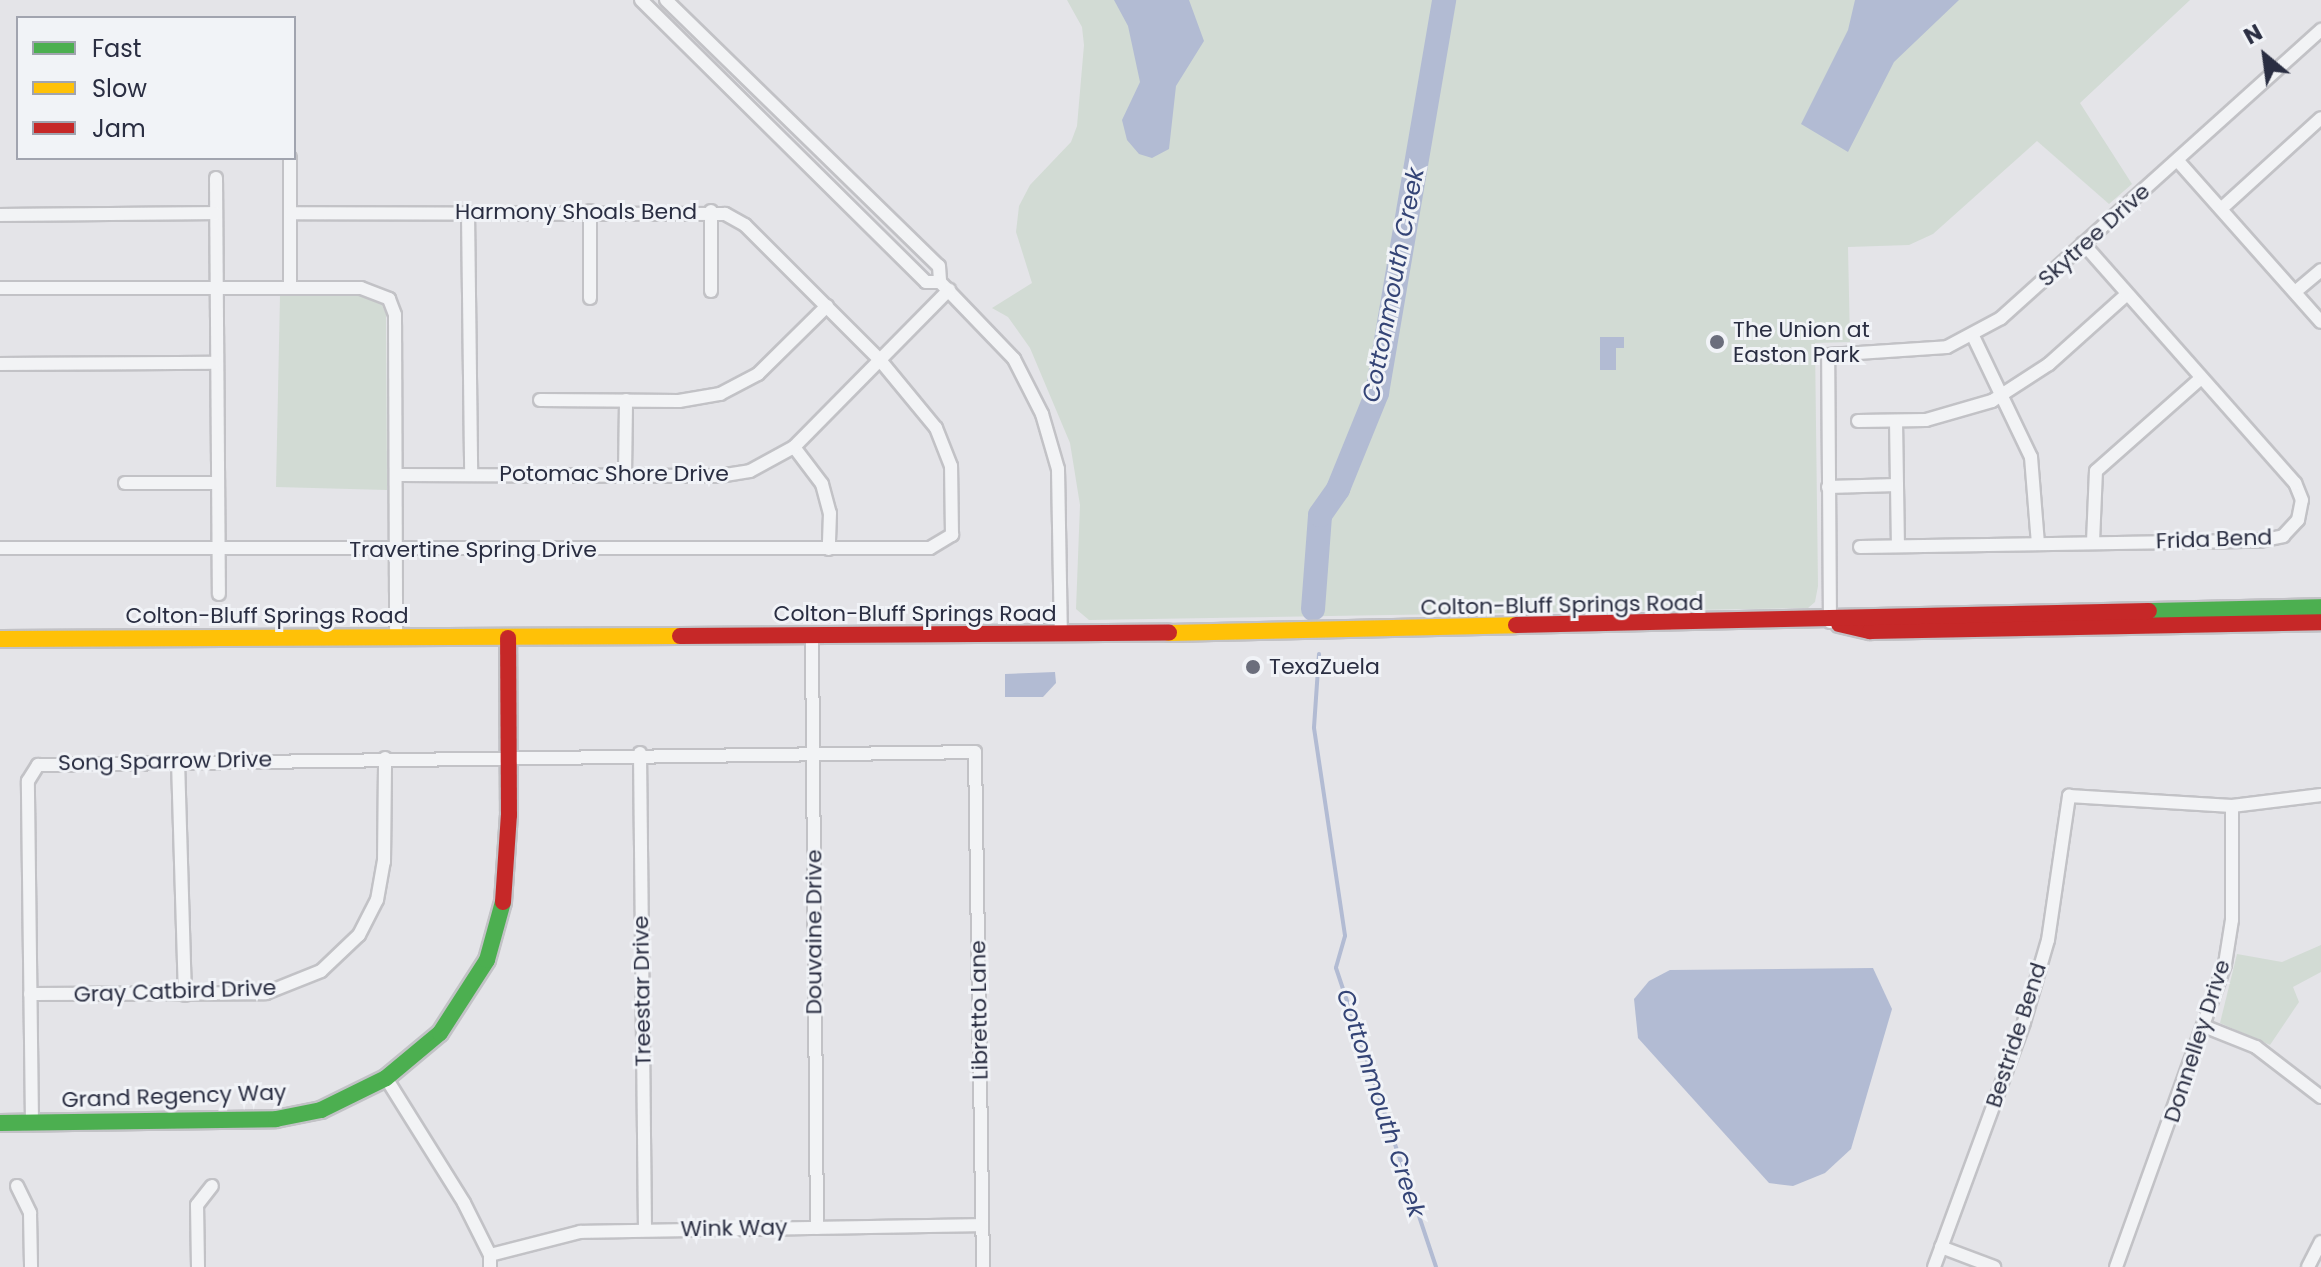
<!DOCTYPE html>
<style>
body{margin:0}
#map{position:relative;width:2321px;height:1267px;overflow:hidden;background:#e4e4e8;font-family:Poppins,sans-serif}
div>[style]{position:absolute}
.green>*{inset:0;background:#d2dbd4}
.water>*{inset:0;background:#b2bbd3}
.stream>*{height:4px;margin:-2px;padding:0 2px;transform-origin:2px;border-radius:2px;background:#b2bbd3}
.river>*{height:24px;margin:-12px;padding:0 12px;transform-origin:12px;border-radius:12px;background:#b2bbd3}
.roads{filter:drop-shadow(2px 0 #c2c2c6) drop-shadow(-2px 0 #c2c2c6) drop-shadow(0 2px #c2c2c6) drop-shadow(0 -2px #c2c2c6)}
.street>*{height:12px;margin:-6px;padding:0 6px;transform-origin:6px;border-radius:6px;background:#f2f3f5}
.fast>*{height:16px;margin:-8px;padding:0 8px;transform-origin:8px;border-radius:8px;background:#4caf50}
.slow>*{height:16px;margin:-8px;padding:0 8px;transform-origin:8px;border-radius:8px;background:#ffc107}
.jam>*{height:16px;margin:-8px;padding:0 8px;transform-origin:8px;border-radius:8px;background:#c62828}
.dots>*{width:22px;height:22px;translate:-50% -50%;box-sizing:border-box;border:4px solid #f1f3f7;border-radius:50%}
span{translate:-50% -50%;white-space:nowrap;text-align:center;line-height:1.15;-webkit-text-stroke:6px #f1f3f7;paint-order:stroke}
.street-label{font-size:22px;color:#2a2e42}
.poi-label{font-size:22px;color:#2a2e42}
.left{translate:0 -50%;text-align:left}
.water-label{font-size:24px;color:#344476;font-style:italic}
.legend{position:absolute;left:16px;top:16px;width:280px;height:144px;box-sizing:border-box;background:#f1f3f7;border:2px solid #a1a4af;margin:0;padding:10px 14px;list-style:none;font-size:24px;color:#2a2e42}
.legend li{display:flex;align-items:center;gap:16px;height:40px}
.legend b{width:40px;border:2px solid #a1a4af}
.north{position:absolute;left:2225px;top:16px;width:80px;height:80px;-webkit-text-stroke:6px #f1f3f7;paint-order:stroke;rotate:331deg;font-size:22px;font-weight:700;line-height:32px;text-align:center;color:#2a2e42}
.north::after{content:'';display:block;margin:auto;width:28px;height:36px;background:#2a2e42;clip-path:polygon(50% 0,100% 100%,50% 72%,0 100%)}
</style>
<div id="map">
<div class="green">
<div style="clip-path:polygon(1067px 0,2190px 0,2080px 103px,2132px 184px,2109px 204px,2037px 141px,1933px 234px,1909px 245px,1848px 247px,1850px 342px,1815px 343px,1818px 586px,1815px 602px,1808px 608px,1089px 620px,1076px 609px,1080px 505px,1070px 443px,1030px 348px,1008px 317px,992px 308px,1032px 283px,1016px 232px,1019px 206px,1030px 185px,1071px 142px,1077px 126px,1084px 45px,1082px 27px)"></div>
<div style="clip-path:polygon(360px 294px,380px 301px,386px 314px,387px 490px,276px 487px,280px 295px)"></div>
<div style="clip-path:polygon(2321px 945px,2321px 972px,2293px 987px,2299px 1002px,2270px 1045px,2220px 1023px,2237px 954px,2282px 962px)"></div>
</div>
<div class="water">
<div style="clip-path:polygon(1114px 0,1189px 0,1204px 41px,1176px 86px,1169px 149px,1152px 158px,1139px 154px,1127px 140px,1122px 120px,1140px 82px,1128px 26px)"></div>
<div style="clip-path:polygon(1855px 0,1959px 0,1894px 62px,1848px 152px,1801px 124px,1848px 30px)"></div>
<div style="clip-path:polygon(1600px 337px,1624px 337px,1624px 348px,1616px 348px,1616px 370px,1600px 370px)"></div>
<div style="clip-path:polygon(1055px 672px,1056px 683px,1043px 697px,1005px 697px,1005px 674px)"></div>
<div style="clip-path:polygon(1873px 968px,1892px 1009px,1851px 1149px,1825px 1173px,1793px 1186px,1769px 1183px,1638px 1038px,1634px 999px,1649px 981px,1670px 970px)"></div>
</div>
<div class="stream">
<div style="left:1319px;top:654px;width:74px;rotate:93.9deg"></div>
<div style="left:1314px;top:728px;width:210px;rotate:81.5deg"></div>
<div style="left:1345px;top:936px;width:33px;rotate:106deg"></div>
<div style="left:1336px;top:968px;width:315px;rotate:71.5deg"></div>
</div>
<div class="river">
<div style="left:1313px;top:609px;width:94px;rotate:-85.7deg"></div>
<div style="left:1320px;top:515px;width:32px;rotate:-55deg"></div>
<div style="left:1338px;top:489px;width:104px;rotate:-67.9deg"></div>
<div style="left:1377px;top:393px;width:399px;rotate:-80.3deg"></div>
</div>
<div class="roads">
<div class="street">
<div style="left:641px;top:0;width:401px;rotate:44.7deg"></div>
<div style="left:926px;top:282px;width:14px"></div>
<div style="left:666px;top:0;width:381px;rotate:44.3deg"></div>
<div style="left:939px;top:266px;width:16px;rotate:86deg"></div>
<div style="left:940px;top:282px;width:107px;rotate:46.1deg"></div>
<div style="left:1014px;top:359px;width:62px;rotate:63deg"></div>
<div style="left:1042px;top:414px;width:57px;rotate:73.8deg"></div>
<div style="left:1058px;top:469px;width:166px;rotate:89deg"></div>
<div style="left:2178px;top:161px;width:215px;rotate:48.4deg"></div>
<div style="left:216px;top:178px;width:416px;rotate:89.6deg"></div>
<div style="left:2221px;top:209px;width:135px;rotate:-42.3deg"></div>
<div style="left:711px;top:211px;width:80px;rotate:90deg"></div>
<div style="left:468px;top:213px;width:262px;rotate:89.3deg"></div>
<div style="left:0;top:215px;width:216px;rotate:-0.5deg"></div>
<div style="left:290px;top:287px;width:129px;rotate:-90deg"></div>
<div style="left:0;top:288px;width:361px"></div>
<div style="left:361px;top:288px;width:30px;rotate:21deg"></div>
<div style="left:389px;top:299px;width:17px;rotate:69deg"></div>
<div style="left:395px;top:315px;width:323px;rotate:89.8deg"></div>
<div style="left:2295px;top:292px;width:34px;rotate:-40deg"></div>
<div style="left:590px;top:298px;width:87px;rotate:-90deg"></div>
<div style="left:1973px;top:336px;width:134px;rotate:64.4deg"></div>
<div style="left:2031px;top:457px;width:87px;rotate:85.4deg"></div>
<div style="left:0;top:364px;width:215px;rotate:-0.3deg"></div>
<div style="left:540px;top:400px;width:139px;rotate:0.4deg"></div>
<div style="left:679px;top:401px;width:42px;rotate:-9.7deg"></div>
<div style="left:720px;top:394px;width:43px;rotate:-27.8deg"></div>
<div style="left:758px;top:374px;width:97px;rotate:-44.6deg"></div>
<div style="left:1858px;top:421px;width:68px;rotate:-0.8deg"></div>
<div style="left:1926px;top:420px;width:69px;rotate:-16.1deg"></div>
<div style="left:1992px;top:401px;width:68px;rotate:-33deg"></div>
<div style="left:2049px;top:364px;width:103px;rotate:-41.9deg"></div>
<div style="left:1896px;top:421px;width:125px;rotate:89.1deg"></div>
<div style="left:794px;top:447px;width:46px;rotate:52.9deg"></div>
<div style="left:822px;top:484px;width:30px;rotate:75deg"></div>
<div style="left:830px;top:513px;width:36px;rotate:92deg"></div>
<div style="left:398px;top:475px;width:321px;rotate:0.2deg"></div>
<div style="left:719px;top:476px;width:31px;rotate:-9deg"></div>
<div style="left:750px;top:471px;width:50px;rotate:-28.6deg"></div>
<div style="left:794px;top:447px;width:221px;rotate:-45.4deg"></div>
<div style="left:625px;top:475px;width:75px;rotate:-89.2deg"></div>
<div style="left:125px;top:483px;width:91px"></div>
<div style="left:1828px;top:487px;width:69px;rotate:-1.7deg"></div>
<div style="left:2093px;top:542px;width:71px;rotate:-87.6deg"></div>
<div style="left:2096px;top:471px;width:140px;rotate:-41.5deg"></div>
<div style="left:1860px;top:547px;width:400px;rotate:-0.9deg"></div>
<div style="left:2260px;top:541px;width:24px;rotate:-12deg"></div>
<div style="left:2283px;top:536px;width:22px;rotate:-47deg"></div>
<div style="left:2298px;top:520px;width:20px;rotate:-79deg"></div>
<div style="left:2302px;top:500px;width:18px;rotate:-112deg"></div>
<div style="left:2295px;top:483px;width:320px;rotate:-131.5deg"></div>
<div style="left:0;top:548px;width:930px"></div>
<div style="left:930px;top:548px;width:26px;rotate:-31deg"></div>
<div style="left:952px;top:535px;width:69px;rotate:-90.8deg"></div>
<div style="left:951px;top:466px;width:41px;rotate:-111.5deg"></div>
<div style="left:936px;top:428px;width:88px;rotate:-129.5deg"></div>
<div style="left:880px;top:360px;width:191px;rotate:-135deg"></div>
<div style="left:745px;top:225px;width:23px;rotate:-151deg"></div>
<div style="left:725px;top:214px;width:434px;rotate:-179.9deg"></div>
<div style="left:1830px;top:622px;width:267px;rotate:-90.4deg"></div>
<div style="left:1828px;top:355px;width:119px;rotate:-3.8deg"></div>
<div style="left:1947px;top:347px;width:61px;rotate:-28.2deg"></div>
<div style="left:2001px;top:318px;width:431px;rotate:-42deg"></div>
<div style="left:812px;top:636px;width:592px;rotate:89.52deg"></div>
<div style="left:640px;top:753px;width:476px;rotate:89.4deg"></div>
<div style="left:178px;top:761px;width:234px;rotate:88.3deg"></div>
<div style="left:30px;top:994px;width:236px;rotate:-0.2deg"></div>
<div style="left:266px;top:993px;width:59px;rotate:-21.8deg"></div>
<div style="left:321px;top:971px;width:52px;rotate:-43.5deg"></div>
<div style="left:359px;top:935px;width:39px;rotate:-63deg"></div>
<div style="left:377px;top:900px;width:39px;rotate:-80deg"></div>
<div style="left:384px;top:862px;width:104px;rotate:-89.4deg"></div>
<div style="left:2206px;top:1027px;width:54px;rotate:21.8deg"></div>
<div style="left:2256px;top:1047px;width:82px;rotate:37.6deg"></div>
<div style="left:386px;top:1078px;width:147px;rotate:58deg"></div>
<div style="left:464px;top:1203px;width:58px;rotate:63.4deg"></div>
<div style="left:490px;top:1255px;width:12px;rotate:90deg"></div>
<div style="left:32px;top:1122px;width:341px;rotate:-90.7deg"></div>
<div style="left:28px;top:781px;width:19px;rotate:-58deg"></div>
<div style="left:38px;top:765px;width:937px;rotate:-0.79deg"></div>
<div style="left:975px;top:752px;width:515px;rotate:89.11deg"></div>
<div style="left:17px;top:1186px;width:30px;rotate:64deg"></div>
<div style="left:30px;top:1213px;width:54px;rotate:88.9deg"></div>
<div style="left:1941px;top:1247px;width:57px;rotate:20.7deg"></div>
<div style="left:490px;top:1255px;width:93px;rotate:-14.3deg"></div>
<div style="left:580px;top:1232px;width:402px;rotate:-1deg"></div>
<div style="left:198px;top:1267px;width:62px;rotate:-90.9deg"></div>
<div style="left:197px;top:1205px;width:24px;rotate:-52deg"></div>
<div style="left:1934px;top:1267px;width:261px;rotate:-69.8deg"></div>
<div style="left:2024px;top:1022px;width:85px;rotate:-73.7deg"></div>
<div style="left:2048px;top:940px;width:146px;rotate:-81.7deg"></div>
<div style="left:2069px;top:796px;width:163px;rotate:3.5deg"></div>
<div style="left:2232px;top:806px;width:90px;rotate:-7deg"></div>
<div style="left:2116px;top:1267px;width:322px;rotate:-70.2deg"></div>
<div style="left:2225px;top:964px;width:45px;rotate:-81deg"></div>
<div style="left:2232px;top:920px;width:114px;rotate:-90deg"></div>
<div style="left:2308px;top:1267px;width:28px;rotate:-63deg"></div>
</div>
<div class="fast">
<div style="left:2149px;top:611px;width:172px;rotate:-1.3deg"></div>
<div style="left:0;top:1123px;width:276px;rotate:-0.8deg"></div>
<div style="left:276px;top:1119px;width:46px;rotate:-11.3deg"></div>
<div style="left:321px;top:1110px;width:72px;rotate:-26.2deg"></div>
<div style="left:386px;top:1078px;width:70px;rotate:-39.8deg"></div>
<div style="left:440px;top:1033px;width:87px;rotate:-57.2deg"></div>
<div style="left:487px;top:960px;width:60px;rotate:-74.6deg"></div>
</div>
<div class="slow">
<div style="left:1169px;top:633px;width:347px;rotate:-1.3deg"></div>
<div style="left:0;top:639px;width:680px;rotate:-0.25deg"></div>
</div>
<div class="jam">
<div style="left:1839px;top:624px;width:32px;rotate:13deg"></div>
<div style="left:1870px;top:631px;width:451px;rotate:-1.1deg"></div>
<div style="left:1516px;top:625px;width:633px;rotate:-1.27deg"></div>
<div style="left:680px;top:636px;width:489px;rotate:-0.4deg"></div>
<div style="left:503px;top:902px;width:87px;rotate:-86.1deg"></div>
<div style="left:509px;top:815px;width:177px;rotate:-90.3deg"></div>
</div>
</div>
<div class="dots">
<div style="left:1717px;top:342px;background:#6b6e7c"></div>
<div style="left:1253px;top:667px;background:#6b6e7c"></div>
</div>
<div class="street-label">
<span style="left:576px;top:212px">Harmony Shoals Bend</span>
<span style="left:2094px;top:235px;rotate:-42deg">Skytree Drive</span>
<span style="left:614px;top:474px">Potomac Shore Drive</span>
<span style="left:2214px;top:539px;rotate:-2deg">Frida Bend</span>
<span style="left:473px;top:550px">Travertine Spring Drive</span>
<span style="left:1562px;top:605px;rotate:-1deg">Colton-Bluff Springs Road</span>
<span style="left:915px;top:614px">Colton-Bluff Springs Road</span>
<span style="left:267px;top:616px">Colton-Bluff Springs Road</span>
<span style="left:165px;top:761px;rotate:-1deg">Song Sparrow Drive</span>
<span style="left:814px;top:932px;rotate:-90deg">Douvaine Drive</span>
<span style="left:175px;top:991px;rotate:-2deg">Gray Catbird Drive</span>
<span style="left:642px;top:991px;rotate:-91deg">Treestar Drive</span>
<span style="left:979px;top:1010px;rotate:-91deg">Libretto Lane</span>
<span style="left:2016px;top:1035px;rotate:-72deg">Bestride Bend</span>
<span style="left:2197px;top:1041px;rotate:-72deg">Donnelley Drive</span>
<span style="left:174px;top:1096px;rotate:-2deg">Grand Regency Way</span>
<span style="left:734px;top:1228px;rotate:-1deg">Wink Way</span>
</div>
<div class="poi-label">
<span class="left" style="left:1733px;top:342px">The Union at<br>Easton Park</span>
<span class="left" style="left:1269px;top:667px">TexaZuela</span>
</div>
<div class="water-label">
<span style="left:1393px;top:285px;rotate:-79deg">Cottonmouth Creek</span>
<span style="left:1381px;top:1103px;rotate:72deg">Cottonmouth Creek</span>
</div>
<ul class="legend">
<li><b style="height:10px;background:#4caf50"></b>Fast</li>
<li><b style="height:10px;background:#ffc107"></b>Slow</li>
<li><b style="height:10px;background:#c62828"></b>Jam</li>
</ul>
<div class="north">N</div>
</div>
